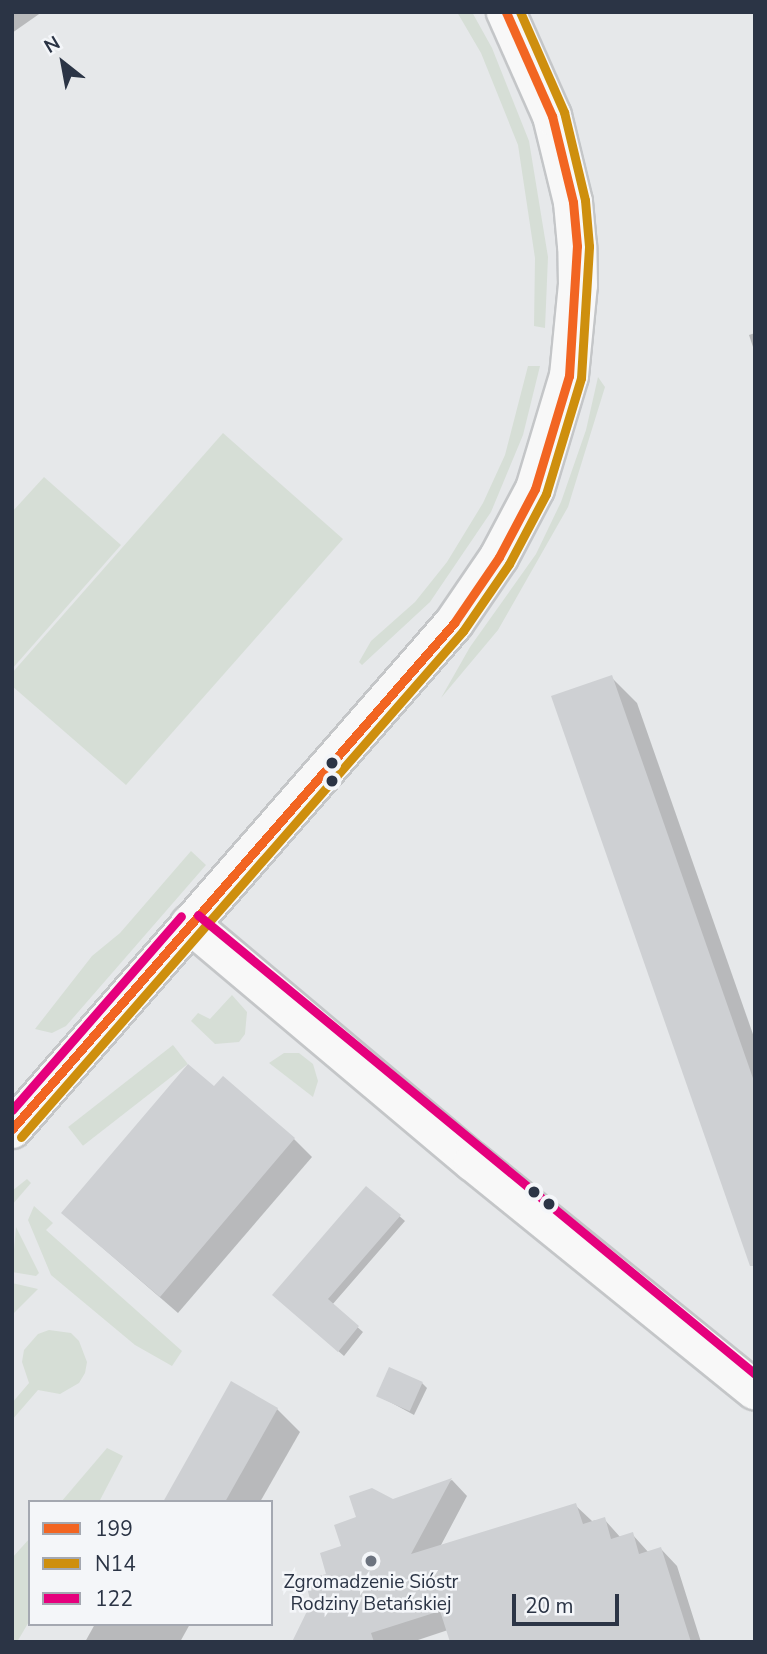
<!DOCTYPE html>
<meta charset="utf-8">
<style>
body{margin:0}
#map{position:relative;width:767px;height:1654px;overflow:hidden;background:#e6e8ea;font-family:"Nunito Sans",sans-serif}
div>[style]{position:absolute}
.green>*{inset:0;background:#d6ded6;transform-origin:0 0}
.shadow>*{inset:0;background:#0003}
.building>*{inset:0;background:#ced0d3;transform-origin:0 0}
.roads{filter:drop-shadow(2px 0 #c4c6c8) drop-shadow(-2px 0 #c4c6c8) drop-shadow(0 2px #c4c6c8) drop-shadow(0 -2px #c4c6c8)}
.secondary>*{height:38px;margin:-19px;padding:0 19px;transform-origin:19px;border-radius:19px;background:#f8f8f8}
.bus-1>*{height:9px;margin:-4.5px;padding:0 4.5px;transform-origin:4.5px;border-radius:4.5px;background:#f26522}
.bus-2>*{height:9px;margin:-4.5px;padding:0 4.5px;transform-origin:4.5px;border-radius:4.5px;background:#ce8f0e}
.bus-3>*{height:9px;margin:-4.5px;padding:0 4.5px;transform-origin:4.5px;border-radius:4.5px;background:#e5007d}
.dots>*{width:19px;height:19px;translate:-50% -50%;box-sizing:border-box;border:4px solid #f4f6f9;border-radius:50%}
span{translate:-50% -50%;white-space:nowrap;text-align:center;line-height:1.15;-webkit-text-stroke:5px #f4f6f9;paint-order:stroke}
.poi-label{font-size:19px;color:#2b3445}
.frame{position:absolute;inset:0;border:14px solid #2b3445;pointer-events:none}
.legend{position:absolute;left:28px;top:1500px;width:245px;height:126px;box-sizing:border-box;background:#f4f6f9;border:2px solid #a4a8b1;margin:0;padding:9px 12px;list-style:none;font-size:21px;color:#2b3445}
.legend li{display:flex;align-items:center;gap:14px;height:35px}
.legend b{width:35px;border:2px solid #a4a8b1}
.north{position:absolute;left:28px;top:28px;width:70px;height:70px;-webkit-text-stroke:5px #f4f6f9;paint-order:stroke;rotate:329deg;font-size:19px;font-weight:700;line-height:28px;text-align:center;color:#2b3445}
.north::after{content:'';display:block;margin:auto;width:24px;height:32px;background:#2b3445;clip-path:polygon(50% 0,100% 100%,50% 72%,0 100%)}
.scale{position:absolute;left:512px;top:1594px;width:107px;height:32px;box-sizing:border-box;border:4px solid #2b3445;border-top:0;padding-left:9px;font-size:21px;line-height:24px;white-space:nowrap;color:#2b3445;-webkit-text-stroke:5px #f4f6f9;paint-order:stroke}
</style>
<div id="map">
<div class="green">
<div style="clip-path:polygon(457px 12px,472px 12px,492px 48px,529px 141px,548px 257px,545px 328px,534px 326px,535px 258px,518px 145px,481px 53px)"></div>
<div style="clip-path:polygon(528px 366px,540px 366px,523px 435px,491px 512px,430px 602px,362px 665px,359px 662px,371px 641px,415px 602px,447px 562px,483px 503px,505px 455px)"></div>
<div style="clip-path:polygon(598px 377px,605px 387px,568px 507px,498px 630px,441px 698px,470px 647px,536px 554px,561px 502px,586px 430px)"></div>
<div style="clip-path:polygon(223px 433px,343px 539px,126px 785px,12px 686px,12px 673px)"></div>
<div style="clip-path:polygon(44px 477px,121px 545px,12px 669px,12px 512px)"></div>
<div style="clip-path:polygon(191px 851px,206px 865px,66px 1026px,52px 1033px,35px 1029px,92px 956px,120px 933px)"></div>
<div style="clip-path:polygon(232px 995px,247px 1012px,245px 1034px,239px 1042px,215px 1044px,191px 1021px,198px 1013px,210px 1019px)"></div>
<div style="left:173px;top:1045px;width:24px;height:133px;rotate:52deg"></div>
<div style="clip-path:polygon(284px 1053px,299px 1053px,313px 1064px,318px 1081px,313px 1097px,269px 1063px)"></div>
<div style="clip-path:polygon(27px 1179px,31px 1183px,12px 1205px,12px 1191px)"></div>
<div style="clip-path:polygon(34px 1206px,53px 1223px,46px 1230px,182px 1351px,172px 1366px,135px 1345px,51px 1275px,28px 1220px)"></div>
<div style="clip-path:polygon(16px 1227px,39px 1273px,36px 1276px,12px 1272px)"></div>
<div style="clip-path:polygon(12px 1283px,38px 1289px,12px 1315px)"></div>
<div style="clip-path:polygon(49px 1330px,71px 1333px,79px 1341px,87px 1362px,85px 1373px,79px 1383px,60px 1394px,38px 1390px,12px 1420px,12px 1403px,29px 1383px,22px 1362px,24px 1350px,38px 1334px)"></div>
<div style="clip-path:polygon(107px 1448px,123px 1456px,99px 1502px,61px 1502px)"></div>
<div style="clip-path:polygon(30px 1538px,30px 1620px,17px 1642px,12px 1642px,12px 1558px)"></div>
</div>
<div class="shadow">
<div style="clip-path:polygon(12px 12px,42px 12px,12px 33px)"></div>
<div style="clip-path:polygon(755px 333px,755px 353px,749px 335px)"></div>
<div style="clip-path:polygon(611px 677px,637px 703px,755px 1040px,755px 1272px,554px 697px)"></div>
<div style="clip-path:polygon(214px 1089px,294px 1139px,312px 1157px,178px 1313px,82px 1230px)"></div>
<div style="clip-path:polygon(367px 1188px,405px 1221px,332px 1305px,363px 1332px,344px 1356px,279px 1300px)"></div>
<div style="clip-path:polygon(422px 1383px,427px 1388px,414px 1415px,379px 1396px)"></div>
<div style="clip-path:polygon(277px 1409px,300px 1432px,260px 1502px,165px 1502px)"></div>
<div style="clip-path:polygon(452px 1480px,467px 1496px,440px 1547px,575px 1505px,592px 1521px,604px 1519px,621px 1538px,632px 1534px,649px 1553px,661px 1549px,677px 1566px,701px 1642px,452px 1642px,448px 1630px,412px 1642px,302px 1642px,343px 1547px,393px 1501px)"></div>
<div style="clip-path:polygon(95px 1624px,190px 1624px,180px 1642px,85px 1642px)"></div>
</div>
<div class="building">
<div style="clip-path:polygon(612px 675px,755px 1084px,755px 1266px,750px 1266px,551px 696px)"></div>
<div style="clip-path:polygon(188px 1064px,214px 1086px,223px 1076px,295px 1138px,160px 1297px,61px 1213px)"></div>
<div style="clip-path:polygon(366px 1186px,401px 1215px,328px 1299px,359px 1326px,338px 1352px,272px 1295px)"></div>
<div style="left:389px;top:1367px;width:37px;height:32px;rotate:24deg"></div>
<div style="clip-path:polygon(231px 1381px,278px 1408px,225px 1502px,163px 1502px)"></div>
<div style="clip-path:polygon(452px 1478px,411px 1554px,576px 1503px,583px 1524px,605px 1517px,611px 1539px,633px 1532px,639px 1554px,661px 1547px,691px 1642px,450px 1642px,440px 1611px,371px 1633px,374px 1642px,292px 1642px,311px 1603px,305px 1580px,326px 1574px,320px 1553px,341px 1546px,334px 1525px,356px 1517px,349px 1496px,372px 1488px,393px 1499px)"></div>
</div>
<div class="roads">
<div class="secondary">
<div style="left:190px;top:924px;width:370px;rotate:40.1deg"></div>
<div style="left:473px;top:1162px;width:363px;rotate:39deg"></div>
<div style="left:12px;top:1129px;width:672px;rotate:-48.86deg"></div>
<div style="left:454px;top:623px;width:80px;rotate:-55.7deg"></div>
<div style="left:499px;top:557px;width:77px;rotate:-62.1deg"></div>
<div style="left:535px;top:489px;width:118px;rotate:-73.3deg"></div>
<div style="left:569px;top:376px;width:91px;rotate:-84.4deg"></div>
<div style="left:578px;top:285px;width:39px;rotate:-91deg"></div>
<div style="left:577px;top:246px;width:44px;rotate:-95.2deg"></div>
<div style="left:573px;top:202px;width:89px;rotate:-103.7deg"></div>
<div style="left:552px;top:116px;width:114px;rotate:-113.9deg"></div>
</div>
</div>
<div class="bus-1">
<div style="left:12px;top:1129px;width:672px;rotate:-48.86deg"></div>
<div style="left:454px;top:623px;width:80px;rotate:-55.7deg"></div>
<div style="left:499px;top:557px;width:77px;rotate:-62.1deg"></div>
<div style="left:535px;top:489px;width:118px;rotate:-73.3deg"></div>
<div style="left:569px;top:376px;width:130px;rotate:-86.5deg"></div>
<div style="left:577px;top:246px;width:44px;rotate:-95.2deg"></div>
<div style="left:573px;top:202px;width:89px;rotate:-103.7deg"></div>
<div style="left:552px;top:116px;width:114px;rotate:-113.9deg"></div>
</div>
<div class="bus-2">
<div style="left:21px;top:1137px;width:672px;rotate:-48.86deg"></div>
<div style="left:463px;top:631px;width:81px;rotate:-55.5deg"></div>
<div style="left:509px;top:564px;width:79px;rotate:-62.1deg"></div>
<div style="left:546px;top:494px;width:121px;rotate:-73.2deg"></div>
<div style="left:581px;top:378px;width:132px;rotate:-86.5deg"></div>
<div style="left:589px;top:246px;width:46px;rotate:-95deg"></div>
<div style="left:585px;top:200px;width:90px;rotate:-103.4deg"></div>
<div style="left:564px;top:112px;width:109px;rotate:-113.7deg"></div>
</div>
<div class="bus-3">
<div style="left:198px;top:915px;width:722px;rotate:39.49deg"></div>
<div style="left:12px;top:1110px;width:257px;rotate:-48.9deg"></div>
</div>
<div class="dots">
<div style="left:332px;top:763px;background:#2b3445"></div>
<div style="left:332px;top:781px;background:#2b3445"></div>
<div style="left:534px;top:1192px;background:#2b3445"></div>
<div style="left:549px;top:1204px;background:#2b3445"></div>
<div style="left:371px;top:1561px;background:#6c737f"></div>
</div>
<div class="poi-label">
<span style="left:371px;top:1594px">Zgromadzenie Sióstr<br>Rodziny Betańskiej</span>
</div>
<div class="frame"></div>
<ul class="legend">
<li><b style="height:9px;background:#f26522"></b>199</li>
<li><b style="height:9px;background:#ce8f0e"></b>N14</li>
<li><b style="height:9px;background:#e5007d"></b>122</li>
</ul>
<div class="north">N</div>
<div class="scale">20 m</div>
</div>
